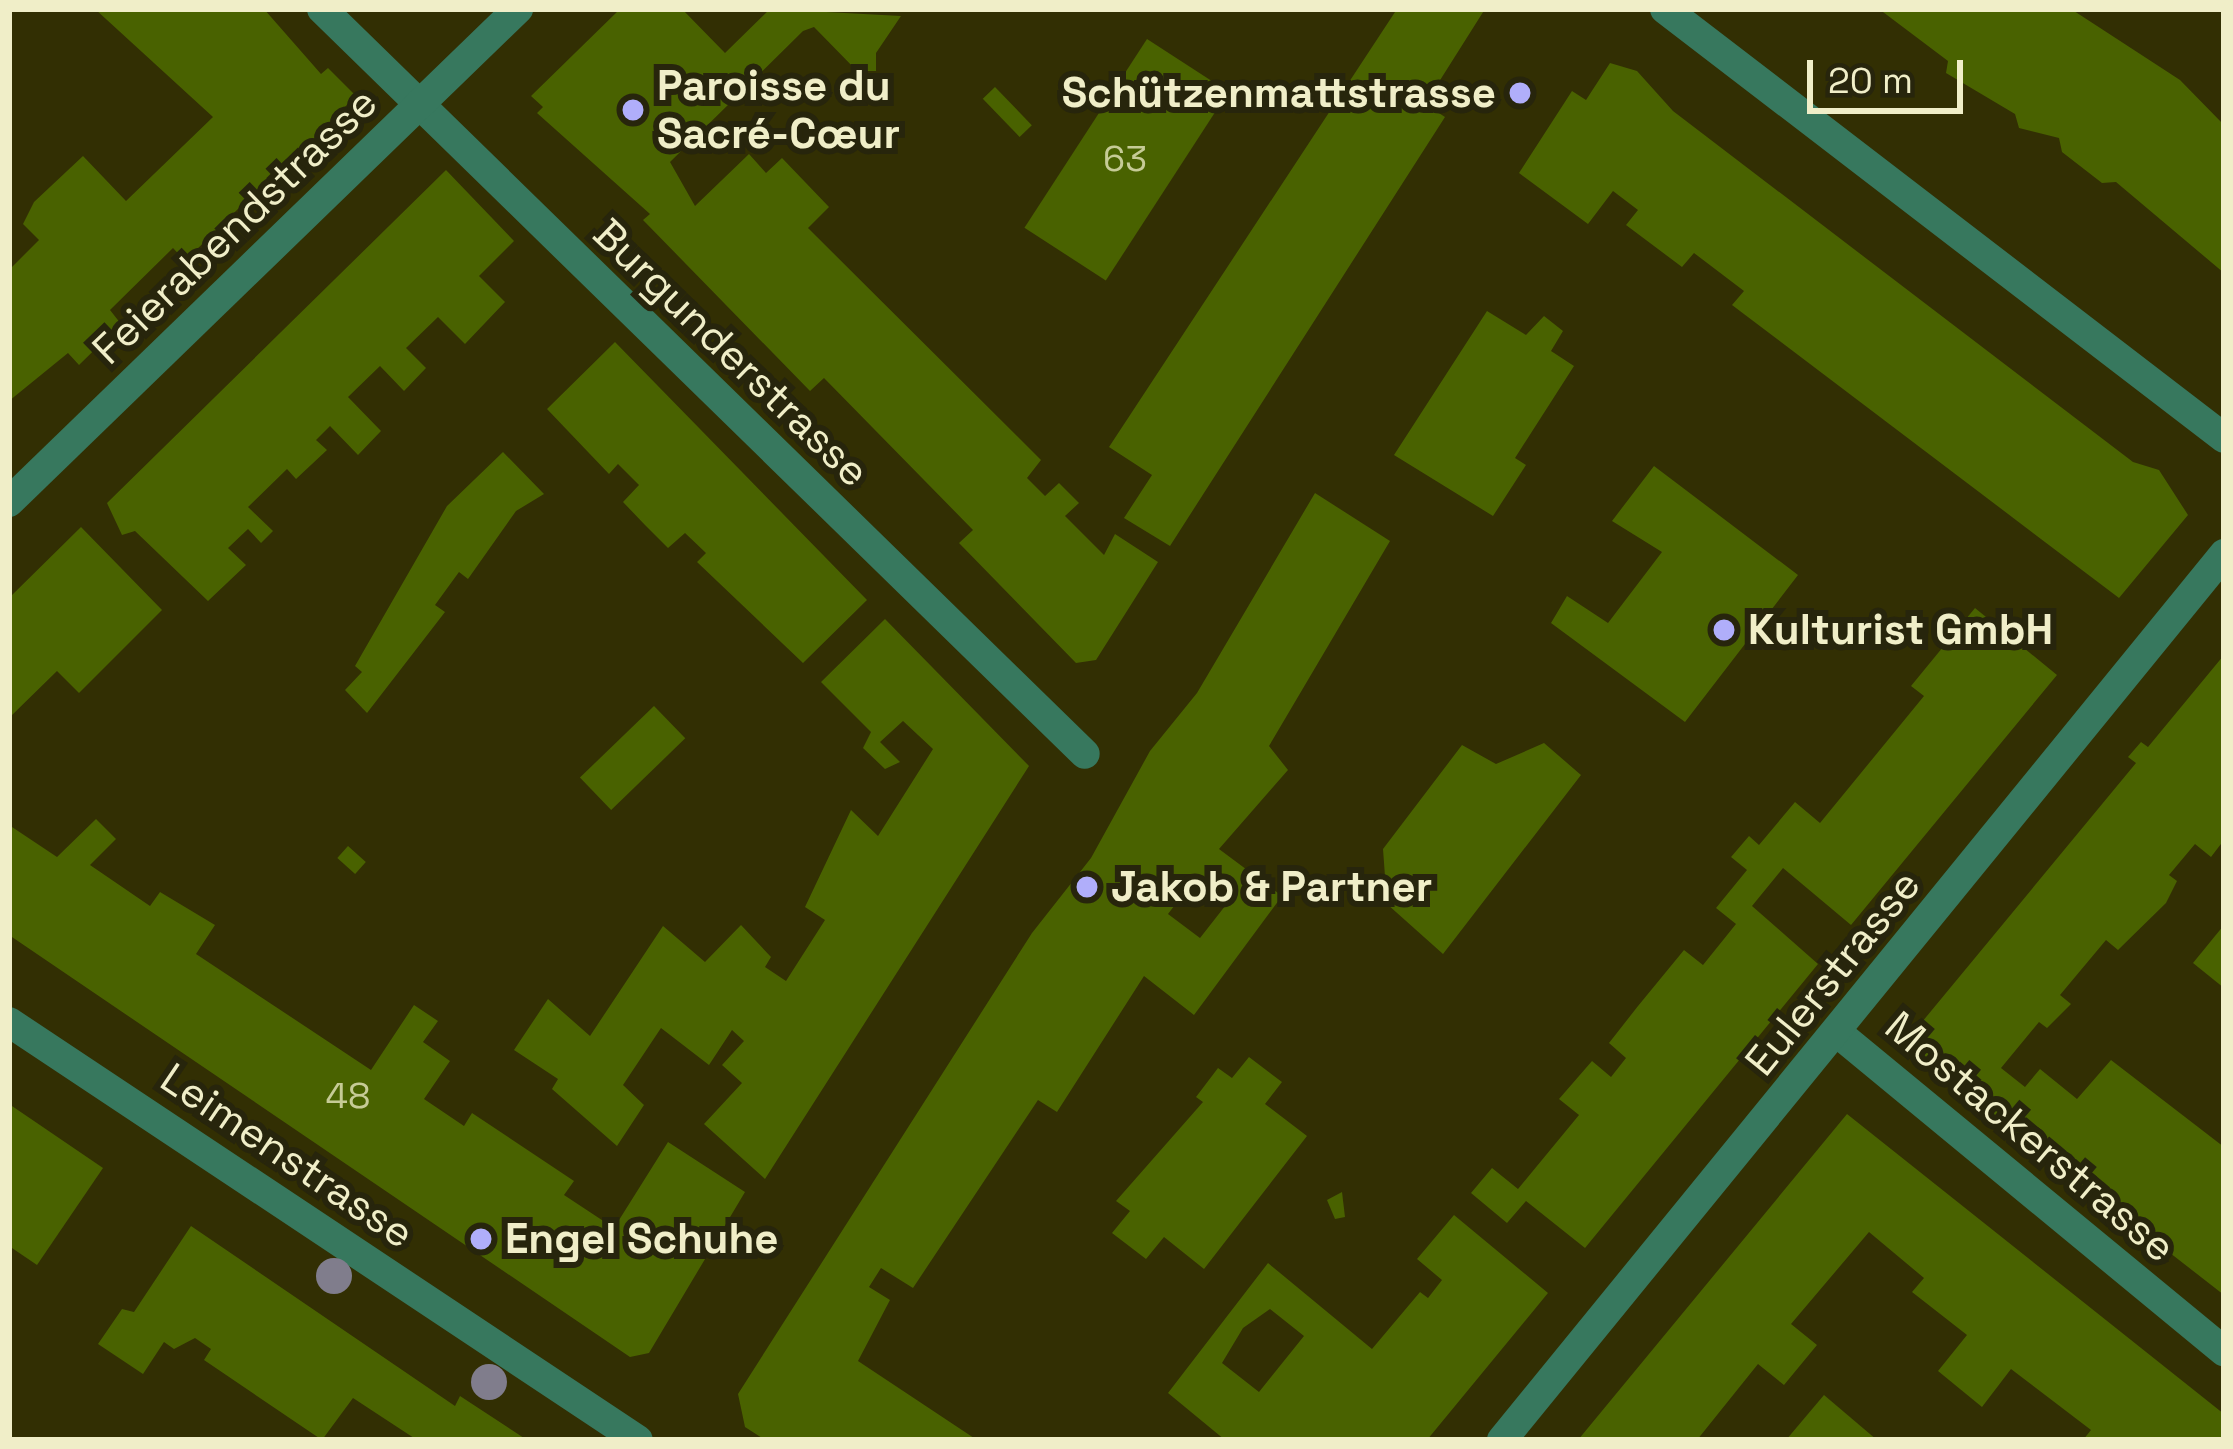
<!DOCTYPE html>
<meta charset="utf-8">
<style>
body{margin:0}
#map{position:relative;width:2233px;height:1449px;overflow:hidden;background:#322f03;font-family:"Space Grotesk",sans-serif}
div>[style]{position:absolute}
.building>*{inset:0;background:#496200;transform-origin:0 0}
.minor>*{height:30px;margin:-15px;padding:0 15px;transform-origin:15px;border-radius:15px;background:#37785e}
.trees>*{width:36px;height:36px;margin:-18px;border-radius:50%;background:#807d8c}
.dots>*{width:33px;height:33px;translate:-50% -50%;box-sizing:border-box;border:6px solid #27250c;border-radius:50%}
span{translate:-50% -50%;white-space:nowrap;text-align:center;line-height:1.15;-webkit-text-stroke:12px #27250c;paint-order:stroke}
.number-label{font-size:36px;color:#c6cb96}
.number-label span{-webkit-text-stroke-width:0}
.poi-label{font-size:42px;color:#f0eec8;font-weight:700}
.left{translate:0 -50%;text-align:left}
.right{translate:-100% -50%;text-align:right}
.street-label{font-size:42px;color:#f0eec8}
.frame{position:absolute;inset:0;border:12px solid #f0eec8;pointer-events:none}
.scale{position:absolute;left:1807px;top:60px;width:156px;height:54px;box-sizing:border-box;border:6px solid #f0eec8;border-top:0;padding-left:15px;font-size:36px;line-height:42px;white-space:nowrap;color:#f0eec8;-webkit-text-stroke:9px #27250c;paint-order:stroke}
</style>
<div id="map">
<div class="building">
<div style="clip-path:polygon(95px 9px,264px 9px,321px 74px,328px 68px,355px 95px,302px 159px,295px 153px,185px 261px,173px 248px,110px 310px,121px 324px,79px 365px,68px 353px,9px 401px,9px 270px,39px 240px,23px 224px,34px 202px,83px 156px,126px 201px,213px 117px)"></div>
<div style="clip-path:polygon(620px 9px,682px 9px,725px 53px,770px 9px,901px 16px,876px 53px,876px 71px,857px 71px,814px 27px,803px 31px,670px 162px,695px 206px,749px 154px,766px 173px,782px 158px,829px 207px,808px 228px,1041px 460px,1027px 478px,1045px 496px,1059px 483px,1079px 503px,1065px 516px,1104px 555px,1115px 534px,1158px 562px,1096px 660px,1076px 663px,959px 543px,973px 530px,824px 378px,810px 391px,643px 220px,650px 214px,537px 113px,543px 107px,531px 96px)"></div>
<div style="clip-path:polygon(1397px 9px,1485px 9px,1425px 104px,1445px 117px,1170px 546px,1124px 518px,1152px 475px,1109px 447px)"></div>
<div style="clip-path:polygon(1879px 9px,2071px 9px,2180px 80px,2224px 125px,2224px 273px,2116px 182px,2102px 183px,2062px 152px,2059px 138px,2019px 128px,2015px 114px,1946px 73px,1948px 61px)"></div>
<div style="left:1147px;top:39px;width:97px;height:225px;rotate:33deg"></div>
<div style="clip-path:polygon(1610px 63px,1637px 71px,1673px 111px,2133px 462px,2159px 470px,2188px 515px,2119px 598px,1732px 305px,1744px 291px,1694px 253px,1682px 267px,1626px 225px,1638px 210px,1613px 191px,1588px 224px,1519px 173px,1572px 91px,1586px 100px)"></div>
<div style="left:995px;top:87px;width:53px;height:17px;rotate:46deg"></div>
<div style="clip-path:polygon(446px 170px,514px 241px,479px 276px,505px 302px,465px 344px,438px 317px,406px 348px,426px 368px,404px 391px,380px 366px,348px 397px,381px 431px,358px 455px,330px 426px,316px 440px,327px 450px,296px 479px,287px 469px,248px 507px,273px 531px,261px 543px,248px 529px,228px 548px,246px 565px,208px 601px,135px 531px,122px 535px,107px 503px)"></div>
<div style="clip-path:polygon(1487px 311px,1526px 335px,1544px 316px,1563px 331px,1551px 351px,1574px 366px,1515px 458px,1526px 465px,1493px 516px,1394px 455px)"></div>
<div style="clip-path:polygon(615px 342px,867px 600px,803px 663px,697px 562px,706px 553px,685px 533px,668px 548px,645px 525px,623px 502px,639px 485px,618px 464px,609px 474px,547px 409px)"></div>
<div style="clip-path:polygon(503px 452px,544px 494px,516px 511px,468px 579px,459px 572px,435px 605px,445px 612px,367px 713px,345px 690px,362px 672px,355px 666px,447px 506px)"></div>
<div style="clip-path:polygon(1654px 466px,1798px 575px,1685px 722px,1551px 623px,1567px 596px,1608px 623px,1662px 552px,1612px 521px)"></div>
<div style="clip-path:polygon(evenodd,1315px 493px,1390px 541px,1269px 746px,1288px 770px,1219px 849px,1282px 896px,1194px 1015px,1144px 976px,1057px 1112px,1038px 1100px,913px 1288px,881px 1268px,869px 1287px,890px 1300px,858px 1361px,977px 1440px,765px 1440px,745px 1427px,738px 1394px,1032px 933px,1091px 858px,1150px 751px,1197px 693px,1315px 493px,1196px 877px,1229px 901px,1200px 938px,1168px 914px,1196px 877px)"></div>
<div style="clip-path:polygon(81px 527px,162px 610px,79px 693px,57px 671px,9px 718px,9px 598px)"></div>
<div style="clip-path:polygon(1975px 608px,2057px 675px,1851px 925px,1783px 868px,1752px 906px,1818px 964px,1585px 1248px,1526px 1201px,1507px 1223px,1471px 1193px,1492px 1168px,1518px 1189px,1579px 1115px,1559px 1099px,1592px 1061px,1611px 1077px,1626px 1058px,1609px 1043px,1638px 1006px,1684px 950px,1703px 965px,1736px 924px,1716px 908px,1747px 870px,1731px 857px,1749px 836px,1759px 845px,1795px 802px,1820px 823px,1924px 696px,1911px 686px)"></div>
<div style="clip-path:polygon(885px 619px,1029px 766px,765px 1179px,704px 1124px,742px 1083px,722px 1065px,744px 1041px,732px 1030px,709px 1065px,661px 1028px,623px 1085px,644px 1105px,617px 1146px,552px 1089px,558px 1079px,514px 1050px,548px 999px,590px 1036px,663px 926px,705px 962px,741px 925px,771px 957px,765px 967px,786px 981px,825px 920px,805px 907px,851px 810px,878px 836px,933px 749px,903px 721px,880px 742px,900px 762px,885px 769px,863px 748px,871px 732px,821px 682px)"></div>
<div style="clip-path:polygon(2224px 655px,2224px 840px,2211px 857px,2195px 844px,2169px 875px,2177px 881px,2166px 903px,2118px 950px,2106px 940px,2060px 995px,2071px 1004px,2047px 1028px,2039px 1022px,2001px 1068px,2025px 1087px,2040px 1069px,2077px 1099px,2111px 1060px,2224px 1147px,2224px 1295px,1903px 1045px,2136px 763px,2128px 757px,2141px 742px,2148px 747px)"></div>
<div style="left:654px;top:706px;width:45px;height:103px;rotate:46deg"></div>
<div style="clip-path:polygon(1544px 743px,1581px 775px,1443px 954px,1387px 904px,1383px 849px,1462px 745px,1496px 764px)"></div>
<div style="clip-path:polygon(96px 819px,116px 839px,90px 865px,150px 906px,160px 892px,215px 925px,196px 954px,371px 1070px,414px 1005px,438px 1021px,423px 1042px,450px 1061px,424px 1099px,464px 1126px,472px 1113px,574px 1181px,564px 1195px,614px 1228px,668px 1142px,745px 1192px,649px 1353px,630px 1357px,9px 935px,9px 825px,57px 857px)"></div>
<div style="left:348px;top:846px;width:24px;height:16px;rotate:42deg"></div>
<div style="clip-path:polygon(2224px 925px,2224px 988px,2193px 963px)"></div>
<div style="clip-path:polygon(1249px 1057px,1282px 1082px,1265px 1104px,1307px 1136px,1204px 1269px,1164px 1237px,1146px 1259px,1112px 1233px,1130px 1211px,1116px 1201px,1203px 1102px,1196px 1097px,1218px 1068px,1232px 1078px)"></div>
<div style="clip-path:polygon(9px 1104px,103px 1168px,37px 1265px,9px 1246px)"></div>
<div style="clip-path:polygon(1847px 1114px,2224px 1414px,2224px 1440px,2083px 1440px,2091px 1430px,2011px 1369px,1982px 1407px,1938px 1371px,1967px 1335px,1912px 1292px,1924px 1278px,1869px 1232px,1791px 1324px,1817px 1345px,1784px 1385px,1758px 1364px,1697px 1440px,1578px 1440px)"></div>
<div style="clip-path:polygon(1342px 1192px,1345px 1217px,1335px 1219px,1327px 1200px)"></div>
<div style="clip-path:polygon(evenodd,1454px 1215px,1548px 1293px,1427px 1440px,1225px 1440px,1168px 1393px,1268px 1263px,1372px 1349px,1420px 1292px,1428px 1298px,1442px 1280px,1417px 1259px,1454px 1215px,1270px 1309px,1304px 1336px,1259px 1392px,1222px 1363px,1243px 1328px,1270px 1309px)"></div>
<div style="clip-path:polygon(191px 1226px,455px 1406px,460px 1396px,527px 1440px,417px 1440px,353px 1398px,322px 1440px,204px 1360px,211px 1349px,195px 1338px,174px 1349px,164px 1342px,143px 1374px,98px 1344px,122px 1309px,134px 1312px)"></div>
<div style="clip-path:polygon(1824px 1395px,1877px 1440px,1786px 1440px)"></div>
</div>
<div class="minor">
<div style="left:322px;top:9px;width:1066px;rotate:44.32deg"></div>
<div style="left:1665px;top:9px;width:705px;rotate:37.5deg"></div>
<div style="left:9px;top:502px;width:709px;rotate:-44.09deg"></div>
<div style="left:9px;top:1022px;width:755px;rotate:33.61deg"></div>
<div style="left:1839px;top:1034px;width:499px;rotate:39.5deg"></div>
<div style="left:1502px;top:1440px;width:1143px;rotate:-50.82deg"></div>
</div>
<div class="trees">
<div style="left:334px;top:1276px"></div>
<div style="left:489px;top:1382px"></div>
</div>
<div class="dots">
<div style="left:1520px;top:93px;background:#b0aefa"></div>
<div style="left:633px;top:110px;background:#b0aefa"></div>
<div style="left:1724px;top:630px;background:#b0aefa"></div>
<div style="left:1087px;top:887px;background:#b0aefa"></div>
<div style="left:481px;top:1239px;background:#b0aefa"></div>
</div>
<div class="number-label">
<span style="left:1125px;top:160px">63</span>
<span style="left:348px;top:1097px">48</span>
</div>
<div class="poi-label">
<span class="left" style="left:657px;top:110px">Paroisse du<br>Sacré-Cœur</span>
<span class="right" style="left:1496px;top:93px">Schützenmattstrasse</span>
<span class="left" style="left:1748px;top:630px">Kulturist GmbH</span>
<span class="left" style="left:1111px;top:887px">Jakob &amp; Partner</span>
<span class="left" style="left:505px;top:1239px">Engel Schuhe</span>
</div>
<div class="street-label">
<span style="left:235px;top:226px;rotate:-44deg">Feierabendstrasse</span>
<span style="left:731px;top:353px;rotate:44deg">Burgunderstrasse</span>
<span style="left:1833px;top:973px;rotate:-51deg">Eulerstrasse</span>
<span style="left:2030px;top:1137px;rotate:40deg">Mostackerstrasse</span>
<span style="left:287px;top:1156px;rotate:34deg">Leimenstrasse</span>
</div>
<div class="frame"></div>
<div class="scale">20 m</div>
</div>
